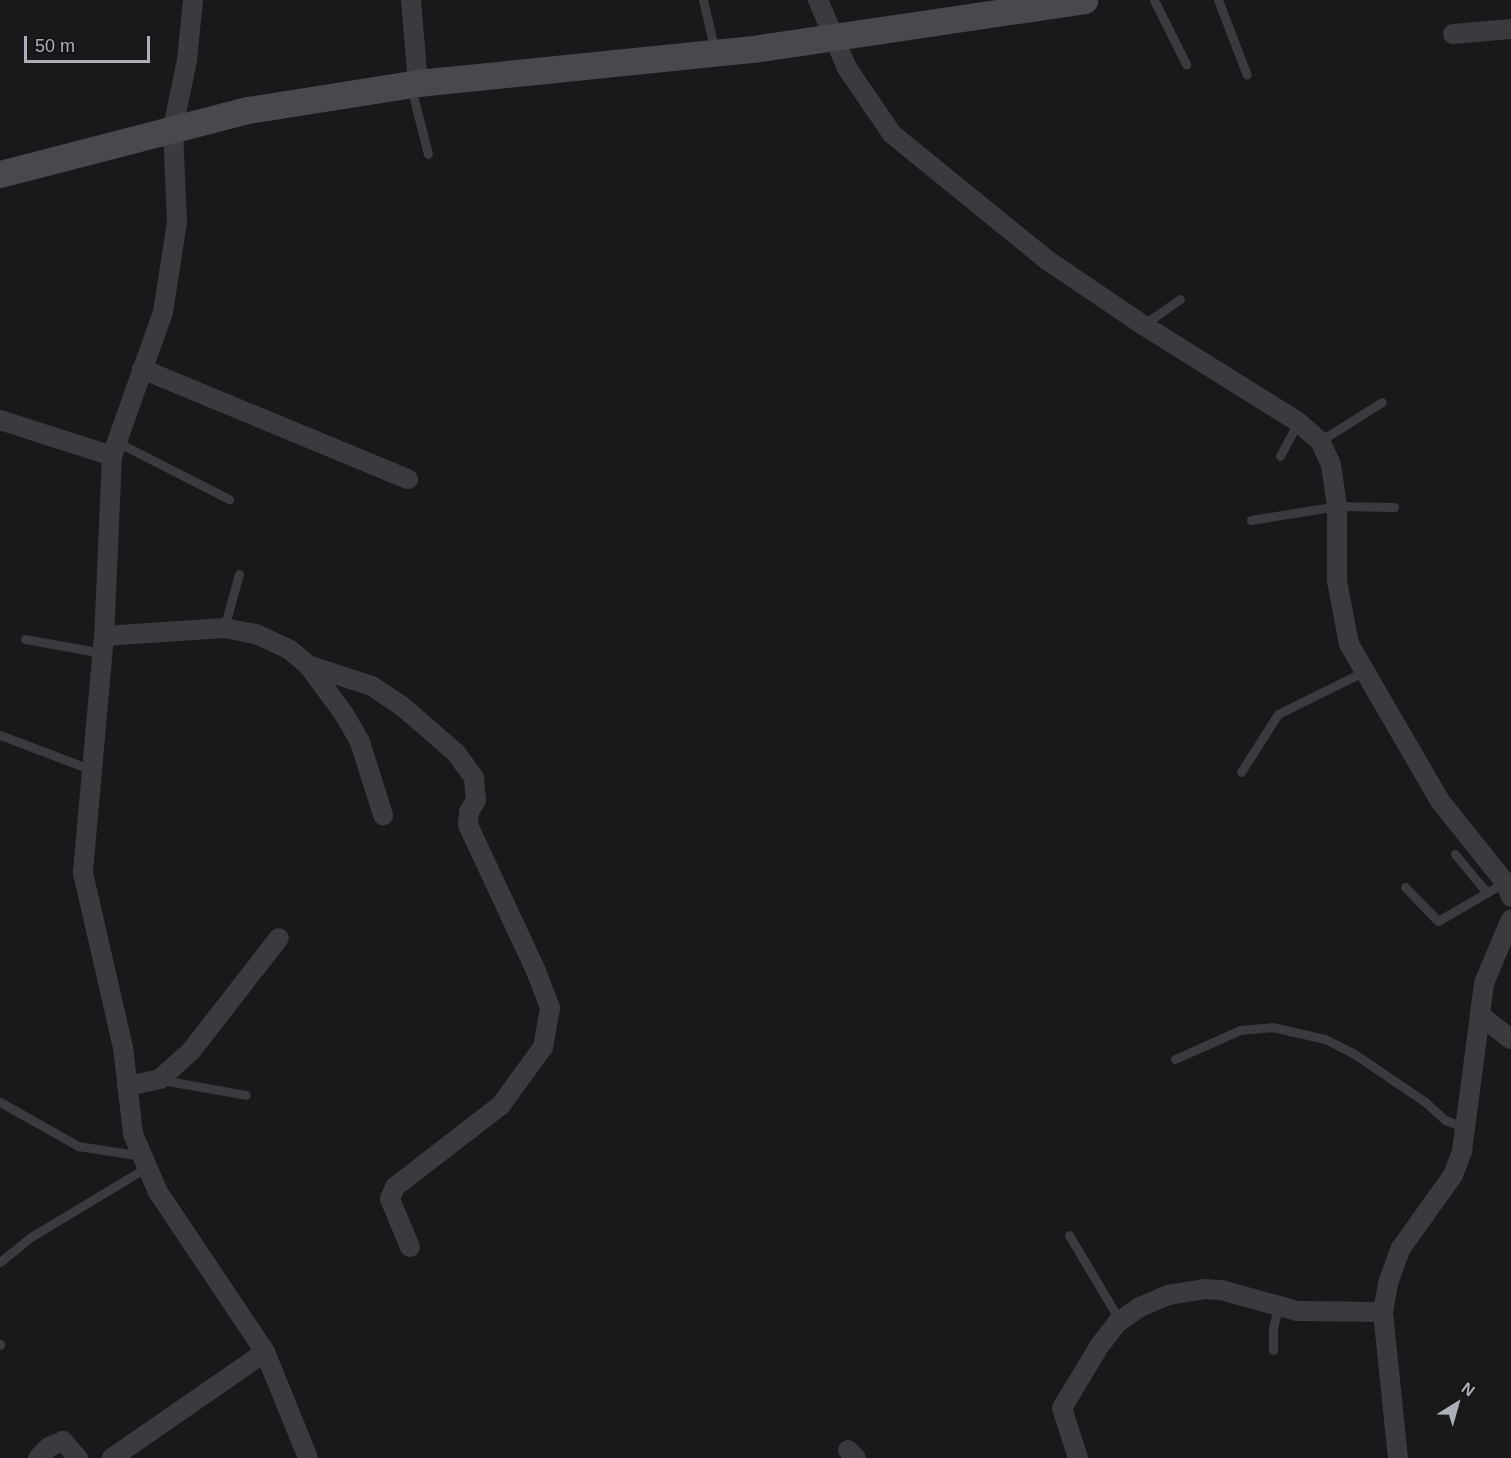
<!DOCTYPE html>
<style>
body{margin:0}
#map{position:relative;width:1511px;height:1458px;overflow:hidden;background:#19181a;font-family:Helvetica,sans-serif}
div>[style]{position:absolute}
.lane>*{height:9px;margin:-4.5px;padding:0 4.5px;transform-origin:4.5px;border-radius:4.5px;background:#3a3a3f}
.street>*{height:20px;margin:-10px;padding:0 10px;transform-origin:10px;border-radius:10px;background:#3a3a3f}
.secondary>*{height:27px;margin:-13.5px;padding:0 13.5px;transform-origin:13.5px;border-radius:13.5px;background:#48494f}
span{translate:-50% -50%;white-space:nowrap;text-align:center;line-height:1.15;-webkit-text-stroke:6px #141315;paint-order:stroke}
.north{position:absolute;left:1427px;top:1374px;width:60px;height:60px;-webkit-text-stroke:4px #141315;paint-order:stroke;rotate:37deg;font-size:16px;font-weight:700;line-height:24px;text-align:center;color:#acafb8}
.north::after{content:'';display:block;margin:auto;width:21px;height:27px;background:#acafb8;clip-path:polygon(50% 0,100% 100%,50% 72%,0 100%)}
.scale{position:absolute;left:24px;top:36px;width:126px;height:27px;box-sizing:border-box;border:3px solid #acafb8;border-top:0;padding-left:8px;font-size:18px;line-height:21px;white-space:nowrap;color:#acafb8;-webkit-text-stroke:4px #141315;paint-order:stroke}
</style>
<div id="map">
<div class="lane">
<div style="left:703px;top:0;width:52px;rotate:76.8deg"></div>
<div style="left:1154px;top:0;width:72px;rotate:63.4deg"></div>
<div style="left:1218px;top:0;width:80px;rotate:68.9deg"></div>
<div style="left:411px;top:87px;width:69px;rotate:75.8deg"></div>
<div style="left:1143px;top:325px;width:45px;rotate:-35.1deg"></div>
<div style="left:1320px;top:441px;width:73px;rotate:-32.2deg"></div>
<div style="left:117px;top:442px;width:126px;rotate:27deg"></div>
<div style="left:1280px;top:456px;width:38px;rotate:-62deg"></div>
<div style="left:1251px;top:520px;width:87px;rotate:-9.2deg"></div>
<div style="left:1337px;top:506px;width:57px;rotate:1deg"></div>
<div style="left:224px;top:628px;width:56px;rotate:-74.5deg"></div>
<div style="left:25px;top:639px;width:79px;rotate:10.2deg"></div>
<div style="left:0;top:735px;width:98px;rotate:20.8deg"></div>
<div style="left:1241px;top:772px;width:69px;rotate:-57.5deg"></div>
<div style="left:1278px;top:714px;width:97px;rotate:-26.3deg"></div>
<div style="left:1455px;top:854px;width:50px;rotate:50.6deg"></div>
<div style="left:1405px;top:887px;width:47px;rotate:45.9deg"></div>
<div style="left:1438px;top:921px;width:78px;rotate:-30.2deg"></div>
<div style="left:1175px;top:1059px;width:71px;rotate:-24deg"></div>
<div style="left:1240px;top:1030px;width:32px;rotate:-5deg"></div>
<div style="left:1272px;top:1027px;width:54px;rotate:12.8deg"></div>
<div style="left:1325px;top:1039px;width:31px;rotate:27deg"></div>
<div style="left:1353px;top:1053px;width:86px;rotate:34.1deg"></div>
<div style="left:1424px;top:1101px;width:28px;rotate:42deg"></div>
<div style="left:1445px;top:1120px;width:22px;rotate:21deg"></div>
<div style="left:162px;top:1080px;width:85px;rotate:10.1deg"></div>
<div style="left:0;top:1102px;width:90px;rotate:29.4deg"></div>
<div style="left:78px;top:1146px;width:65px;rotate:8.9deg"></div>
<div style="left:1069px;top:1235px;width:100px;rotate:59.3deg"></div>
<div style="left:0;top:1262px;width:40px;rotate:-39deg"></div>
<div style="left:31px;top:1237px;width:135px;rotate:-31.1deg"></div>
<div style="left:0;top:1344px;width:1px;rotate:90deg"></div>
<div style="left:1273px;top:1350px;width:22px;rotate:-90deg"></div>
<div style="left:1273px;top:1328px;width:21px;rotate:-76deg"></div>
</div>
<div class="street">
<div style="left:193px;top:0;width:60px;rotate:95.7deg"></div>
<div style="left:187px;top:60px;width:69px;rotate:101.6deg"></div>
<div style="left:173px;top:128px;width:94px;rotate:87.6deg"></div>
<div style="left:177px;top:222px;width:91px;rotate:98.8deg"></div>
<div style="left:163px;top:312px;width:153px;rotate:109.5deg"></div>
<div style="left:112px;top:456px;width:180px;rotate:92.5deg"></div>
<div style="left:104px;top:636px;width:238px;rotate:95.1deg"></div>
<div style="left:83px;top:873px;width:179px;rotate:77.1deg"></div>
<div style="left:123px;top:1047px;width:88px;rotate:83.4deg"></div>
<div style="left:133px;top:1134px;width:63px;rotate:66.7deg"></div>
<div style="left:158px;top:1192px;width:192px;rotate:56.2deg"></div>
<div style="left:265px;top:1352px;width:114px;rotate:67.9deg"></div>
<div style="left:411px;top:0;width:83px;rotate:85.2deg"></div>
<div style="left:818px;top:0;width:74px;rotate:66.9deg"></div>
<div style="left:847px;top:68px;width:80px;rotate:55.7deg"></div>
<div style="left:892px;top:134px;width:200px;rotate:39.1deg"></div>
<div style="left:1047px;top:260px;width:116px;rotate:34.1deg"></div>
<div style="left:1143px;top:325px;width:183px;rotate:32deg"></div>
<div style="left:1298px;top:422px;width:29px;rotate:41deg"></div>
<div style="left:1320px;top:441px;width:26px;rotate:65deg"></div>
<div style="left:1331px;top:465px;width:41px;rotate:81.7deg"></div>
<div style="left:1337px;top:506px;width:75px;rotate:90deg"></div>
<div style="left:1337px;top:581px;width:64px;rotate:79.2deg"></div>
<div style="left:1349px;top:644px;width:181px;rotate:59.9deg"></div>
<div style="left:1440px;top:801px;width:104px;rotate:51.3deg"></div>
<div style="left:1505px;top:882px;width:16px;rotate:68deg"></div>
<div style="left:1453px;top:34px;width:58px;rotate:-4.9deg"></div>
<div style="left:142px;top:369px;width:288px;rotate:22.5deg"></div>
<div style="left:0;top:420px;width:118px;rotate:17.8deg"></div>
<div style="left:104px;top:636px;width:120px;rotate:-3.8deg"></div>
<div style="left:224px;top:628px;width:33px;rotate:11deg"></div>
<div style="left:256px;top:634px;width:38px;rotate:25deg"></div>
<div style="left:290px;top:650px;width:23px;rotate:40deg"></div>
<div style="left:308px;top:665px;width:61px;rotate:53.7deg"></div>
<div style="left:344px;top:714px;width:32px;rotate:60deg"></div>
<div style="left:360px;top:742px;width:77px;rotate:72.5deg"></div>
<div style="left:308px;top:665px;width:67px;rotate:18.2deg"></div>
<div style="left:372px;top:686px;width:36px;rotate:34deg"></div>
<div style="left:402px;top:706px;width:72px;rotate:41deg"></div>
<div style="left:456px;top:753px;width:31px;rotate:54deg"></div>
<div style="left:474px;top:778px;width:22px;rotate:85deg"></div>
<div style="left:476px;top:800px;width:14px;rotate:120deg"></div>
<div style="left:469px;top:812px;width:13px;rotate:94deg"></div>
<div style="left:468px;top:825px;width:161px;rotate:65deg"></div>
<div style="left:536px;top:971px;width:40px;rotate:69deg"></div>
<div style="left:550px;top:1008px;width:40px;rotate:100deg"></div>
<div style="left:543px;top:1047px;width:72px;rotate:125.9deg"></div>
<div style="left:501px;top:1105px;width:134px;rotate:142.3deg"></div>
<div style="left:395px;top:1187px;width:13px;rotate:113deg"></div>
<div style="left:390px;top:1199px;width:52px;rotate:67.4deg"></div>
<div style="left:1480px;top:1015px;width:39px;rotate:38deg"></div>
<div style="left:127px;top:1086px;width:34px;rotate:-12deg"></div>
<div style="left:160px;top:1079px;width:42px;rotate:-42.1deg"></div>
<div style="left:191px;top:1051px;width:143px;rotate:-52.1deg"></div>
<div style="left:848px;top:1450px;width:11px;rotate:45deg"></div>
<div style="left:38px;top:1458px;width:16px;rotate:-45deg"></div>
<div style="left:49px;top:1447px;width:15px;rotate:-23deg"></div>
<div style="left:63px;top:1441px;width:23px;rotate:49deg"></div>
<div style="left:112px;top:1458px;width:186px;rotate:-34.7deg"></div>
<div style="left:1078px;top:1458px;width:52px;rotate:-107.7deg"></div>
<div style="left:1062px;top:1408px;width:74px;rotate:-58.9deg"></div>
<div style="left:1100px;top:1345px;width:28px;rotate:-52deg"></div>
<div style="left:1117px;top:1323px;width:28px;rotate:-35deg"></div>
<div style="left:1140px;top:1307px;width:30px;rotate:-23deg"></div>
<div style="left:1168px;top:1295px;width:37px;rotate:-9deg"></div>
<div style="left:1205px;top:1289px;width:16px;rotate:4deg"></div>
<div style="left:1221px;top:1290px;width:79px;rotate:15.4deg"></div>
<div style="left:1297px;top:1311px;width:86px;rotate:0.7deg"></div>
<div style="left:1398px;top:1458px;width:147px;rotate:-95.9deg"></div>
<div style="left:1383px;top:1312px;width:29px;rotate:-80deg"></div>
<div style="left:1388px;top:1283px;width:37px;rotate:-70deg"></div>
<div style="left:1401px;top:1248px;width:90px;rotate:-54.5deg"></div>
<div style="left:1453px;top:1175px;width:26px;rotate:-69deg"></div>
<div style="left:1462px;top:1151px;width:169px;rotate:-82.5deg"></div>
<div style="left:1484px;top:983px;width:69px;rotate:-67.1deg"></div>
</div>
<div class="secondary">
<div style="left:0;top:174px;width:256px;rotate:-14.5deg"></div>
<div style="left:248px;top:110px;width:172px;rotate:-9deg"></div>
<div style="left:418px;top:83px;width:337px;rotate:-5.8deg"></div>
<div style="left:753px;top:49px;width:335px;rotate:-8.4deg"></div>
</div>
<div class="north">N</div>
<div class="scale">50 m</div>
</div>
